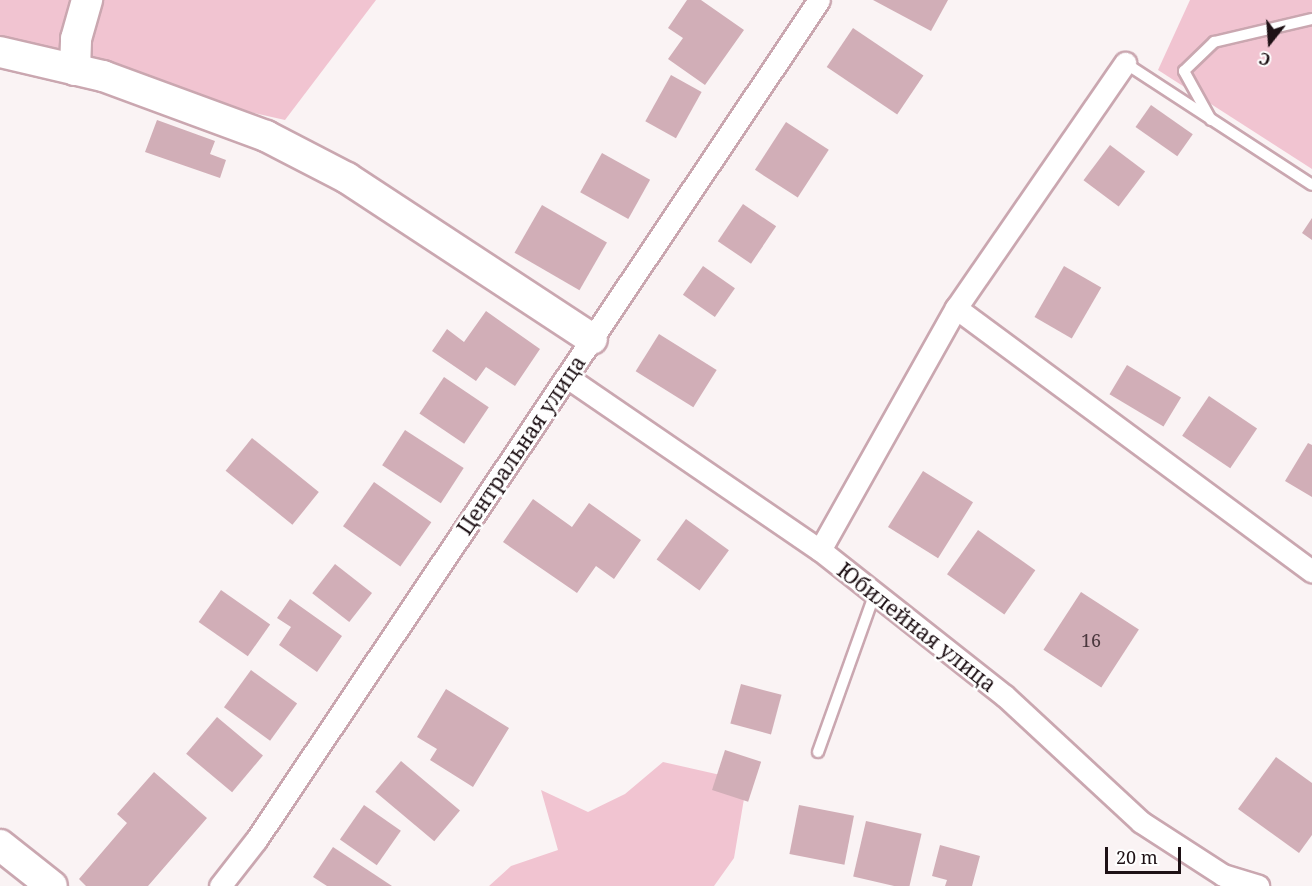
<!DOCTYPE html>
<meta charset="utf-8">
<style>
body{margin:0}
#map{position:relative;width:1312px;height:886px;overflow:hidden;background:#faf3f4;font-family:"Noto Serif",serif}
div>[style]{position:absolute}
.green>*{inset:0;background:#f1c4d1}
.building>*{inset:0;background:#d1aeb7;transform-origin:0 0}
.roads{filter:drop-shadow(2px 0 #caa7b0) drop-shadow(-2px 0 #caa7b0) drop-shadow(0 2px #caa7b0) drop-shadow(0 -2px #caa7b0)}
.lane>*{height:10px;margin:-5px;padding:0 5px;transform-origin:5px;border-radius:5px;background:#fff}
.street>*{height:21px;margin:-10.5px;padding:0 10.5px;transform-origin:10.5px;border-radius:10.5px;background:#fff}
.secondary>*{height:30px;margin:-15px;padding:0 15px;transform-origin:15px;border-radius:15px;background:#fff}
span{translate:-50% -50%;white-space:nowrap;text-align:center;line-height:1.15;-webkit-text-stroke:5px #fff;paint-order:stroke}
.number-label{font-size:18px;color:#4b383e}
.number-label span{-webkit-text-stroke-width:0}
.street-label{font-size:21px;color:#1e1115}
.north{position:absolute;left:1240px;top:12px;width:60px;height:60px;-webkit-text-stroke:4px #fff;paint-order:stroke;rotate:197deg;font-size:16px;font-weight:700;line-height:24px;text-align:center;color:#1e1115}
.north::after{content:'';display:block;margin:auto;width:21px;height:27px;background:#1e1115;clip-path:polygon(50% 0,100% 100%,50% 72%,0 100%)}
.scale{position:absolute;left:1105px;top:847px;width:76px;height:27px;box-sizing:border-box;border:3px solid #1e1115;border-top:0;padding-left:8px;font-size:18px;line-height:21px;white-space:nowrap;color:#1e1115;-webkit-text-stroke:4px #fff;paint-order:stroke}
</style>
<div id="map">
<div class="green">
<div style="clip-path:polygon(0 0,376px 0,285px 120px,0 55px)"></div>
<div style="clip-path:polygon(1190px 0,1312px 0,1312px 169px,1158px 70px)"></div>
<div style="clip-path:polygon(663px 762px,747px 781px,734px 858px,714px 886px,489px 886px,511px 866px,558px 850px,541px 790px,588px 812px,625px 794px)"></div>
</div>
<div class="building">
<div style="clip-path:polygon(687px 0,701px 0,744px 30px,705px 85px,668px 59px,683px 38px,668px 28px)"></div>
<div style="clip-path:polygon(873px 0,948px 0,931px 31px)"></div>
<div style="left:853px;top:28px;width:85px;height:47px;rotate:34deg"></div>
<div style="left:671px;top:75px;width:35px;height:53px;rotate:29deg"></div>
<div style="left:1151px;top:105px;width:51px;height:27px;rotate:35deg"></div>
<div style="clip-path:polygon(157px 120px,215px 141px,210px 154px,226px 160px,220px 178px,145px 152px)"></div>
<div style="left:786px;top:122px;width:51px;height:57px;rotate:33deg"></div>
<div style="left:1110px;top:145px;width:44px;height:44px;rotate:37deg"></div>
<div style="left:602px;top:153px;width:55px;height:45px;rotate:29deg"></div>
<div style="left:743px;top:204px;width:40px;height:45px;rotate:34deg"></div>
<div style="left:542px;top:205px;width:75px;height:55px;rotate:30deg"></div>
<div style="clip-path:polygon(1312px 218px,1312px 240px,1302px 233px)"></div>
<div style="left:703px;top:266px;width:39px;height:35px;rotate:35deg"></div>
<div style="left:1064px;top:266px;width:43px;height:59px;rotate:30deg"></div>
<div style="clip-path:polygon(486px 311px,540px 349px,515px 386px,486px 367px,476px 381px,432px 351px,447px 329px,464px 342px)"></div>
<div style="left:659px;top:334px;width:68px;height:44px;rotate:32deg"></div>
<div style="left:1127px;top:365px;width:63px;height:34px;rotate:31deg"></div>
<div style="left:444px;top:377px;width:54px;height:44px;rotate:34deg"></div>
<div style="left:1209px;top:396px;width:58px;height:48px;rotate:34deg"></div>
<div style="left:405px;top:430px;width:70px;height:42px;rotate:33deg"></div>
<div style="left:252px;top:438px;width:86px;height:42px;rotate:39deg"></div>
<div style="clip-path:polygon(1308px 443px,1312px 445px,1312px 497px,1285px 481px)"></div>
<div style="left:923px;top:471px;width:59px;height:66px;rotate:32deg"></div>
<div style="left:374px;top:482px;width:70px;height:54px;rotate:35deg"></div>
<div style="clip-path:polygon(533px 499px,572px 527px,589px 503px,641px 540px,614px 579px,596px 566px,577px 593px,503px 542px)"></div>
<div style="left:686px;top:519px;width:53px;height:50px;rotate:36deg"></div>
<div style="left:978px;top:530px;width:70px;height:54px;rotate:35deg"></div>
<div style="left:335px;top:564px;width:47px;height:37px;rotate:38deg"></div>
<div style="left:221px;top:590px;width:60px;height:39px;rotate:35deg"></div>
<div style="left:1081px;top:592px;width:69px;height:69px;rotate:33deg"></div>
<div style="clip-path:polygon(290px 599px,342px 636px,317px 672px,279px 645px,291px 627px,277px 618px)"></div>
<div style="left:251px;top:670px;width:57px;height:46px;rotate:36deg"></div>
<div style="left:741px;top:684px;width:42px;height:41px;rotate:15deg"></div>
<div style="clip-path:polygon(446px 689px,509px 728px,473px 787px,430px 760px,437px 749px,417px 737px)"></div>
<div style="left:217px;top:717px;width:60px;height:48px;rotate:40deg"></div>
<div style="left:725px;top:750px;width:38px;height:42px;rotate:18deg"></div>
<div style="clip-path:polygon(1276px 757px,1312px 783px,1312px 835px,1299px 853px,1238px 809px)"></div>
<div style="left:401px;top:761px;width:77px;height:40px;rotate:40deg"></div>
<div style="clip-path:polygon(154px 772px,207px 818px,148px 886px,86px 886px,79px 879px,127px 823px,117px 814px)"></div>
<div style="left:364px;top:805px;width:45px;height:42px;rotate:35deg"></div>
<div style="left:799px;top:805px;width:56px;height:50px;rotate:11deg"></div>
<div style="left:866px;top:821px;width:57px;height:57px;rotate:13deg"></div>
<div style="clip-path:polygon(940px 845px,980px 856px,972px 886px,945px 886px,947px 880px,932px 876px)"></div>
<div style="clip-path:polygon(333px 847px,392px 886px,327px 886px,313px 877px)"></div>
</div>
<div class="roads">
<div class="lane">
<div style="left:1125px;top:63px;width:223px;rotate:33.1deg"></div>
<div style="left:1211px;top:120px;width:56px;rotate:-118.9deg"></div>
<div style="left:1184px;top:71px;width:42px;rotate:-44deg"></div>
<div style="left:1214px;top:42px;width:101px;rotate:-13.2deg"></div>
<div style="left:818px;top:752px;width:169px;rotate:-70.3deg"></div>
</div>
<div class="street">
<div style="left:956px;top:308px;width:443px;rotate:36.5deg"></div>
<div style="left:567px;top:377px;width:306px;rotate:34.4deg"></div>
<div style="left:820px;top:550px;width:236px;rotate:38.3deg"></div>
<div style="left:1005px;top:696px;width:185px;rotate:42.8deg"></div>
<div style="left:1141px;top:822px;width:98px;rotate:32.9deg"></div>
<div style="left:1223px;top:875px;width:37px;rotate:17deg"></div>
<div style="left:820px;top:550px;width:278px;rotate:-60.7deg"></div>
<div style="left:956px;top:308px;width:298px;rotate:-55.4deg"></div>
<div style="left:220px;top:886px;width:58px;rotate:-52deg"></div>
<div style="left:256px;top:840px;width:1011px;rotate:-56.17deg"></div>
</div>
<div class="secondary">
<div style="left:0;top:52px;width:106px;rotate:13.1deg"></div>
<div style="left:103px;top:76px;width:174px;rotate:20.2deg"></div>
<div style="left:266px;top:136px;width:91px;rotate:27.4deg"></div>
<div style="left:347px;top:178px;width:293px;rotate:33.3deg"></div>
<div style="left:75px;top:70px;width:31px;rotate:-88deg"></div>
<div style="left:76px;top:39px;width:41px;rotate:-74.2deg"></div>
<div style="left:0;top:845px;width:66px;rotate:38.3deg"></div>
</div>
</div>
<div class="number-label">
<span style="left:1091px;top:640px">16</span>
</div>
<div class="street-label">
<span style="left:521px;top:445px;rotate:-56deg">Центральная улица</span>
<span style="left:917px;top:627px;rotate:38deg">Юбилейная улица</span>
</div>
<div class="north">С</div>
<div class="scale">20 m</div>
</div>
